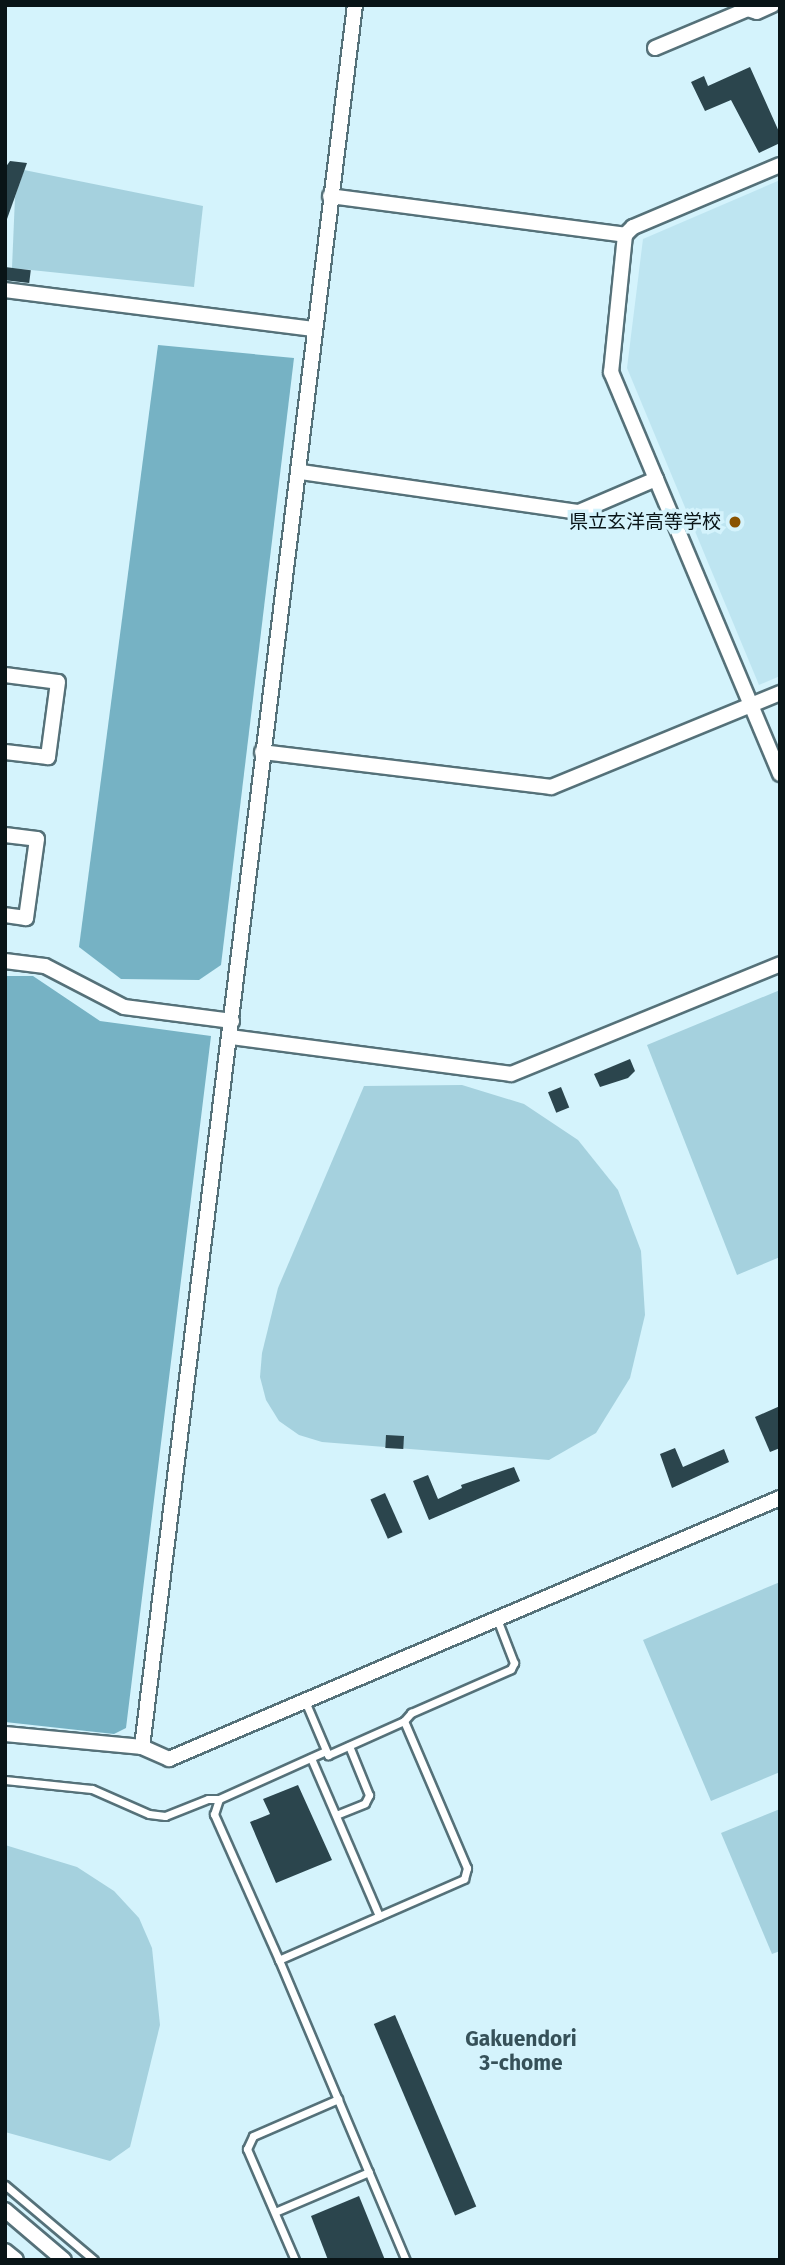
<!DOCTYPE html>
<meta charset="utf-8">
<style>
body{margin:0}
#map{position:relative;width:785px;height:2265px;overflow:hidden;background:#d4f3fc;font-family:"Fira Sans","Noto Sans JP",sans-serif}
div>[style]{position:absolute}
.built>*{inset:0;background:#bee5f1}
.green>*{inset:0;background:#a5d1de}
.water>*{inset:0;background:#76b2c4}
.building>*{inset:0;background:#2b454d;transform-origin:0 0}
.roads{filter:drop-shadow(2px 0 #557179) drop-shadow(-2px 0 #557179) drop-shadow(0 2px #557179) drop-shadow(0 -2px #557179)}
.service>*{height:7px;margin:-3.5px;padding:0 3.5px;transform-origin:3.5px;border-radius:3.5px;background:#fff}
.minor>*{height:14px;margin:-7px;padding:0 7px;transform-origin:7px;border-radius:7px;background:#fff}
.dots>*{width:19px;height:19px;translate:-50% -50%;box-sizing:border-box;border:4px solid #d4f3fc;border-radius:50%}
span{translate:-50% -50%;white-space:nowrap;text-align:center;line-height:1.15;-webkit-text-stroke:7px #d4f3fc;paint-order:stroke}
.poi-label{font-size:19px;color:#091417}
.right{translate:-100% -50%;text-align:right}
.neighbourhood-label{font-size:21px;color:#365159;font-weight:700}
.frame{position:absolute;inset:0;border:7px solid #091417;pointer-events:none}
</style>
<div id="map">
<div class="built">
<div style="clip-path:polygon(780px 180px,780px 676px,759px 685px,627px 368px,643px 239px)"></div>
</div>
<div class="green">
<div style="clip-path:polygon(24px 170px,203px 206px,194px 287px,12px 268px,15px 197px)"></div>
<div style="clip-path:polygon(780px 990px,780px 1257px,737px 1275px,647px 1045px)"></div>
<div style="clip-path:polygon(462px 1085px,524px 1104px,578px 1140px,618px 1190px,641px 1251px,645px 1315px,630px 1378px,596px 1433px,549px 1460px,322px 1442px,299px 1435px,279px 1421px,266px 1400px,260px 1377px,262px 1353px,278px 1288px,364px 1086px)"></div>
<div style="clip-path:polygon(780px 1582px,780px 1772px,711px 1801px,643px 1640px)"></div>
<div style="clip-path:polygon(780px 1809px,780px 1951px,772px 1954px,721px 1833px)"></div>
<div style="clip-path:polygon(5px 1845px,77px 1867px,114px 1891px,139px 1918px,152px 1948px,160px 2025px,130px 2147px,110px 2161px,5px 2132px)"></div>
</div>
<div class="water">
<div style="clip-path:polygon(158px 345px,294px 358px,221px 965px,199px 980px,121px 979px,79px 947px)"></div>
<div style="clip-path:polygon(5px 976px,33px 976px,100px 1021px,211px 1036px,126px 1728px,114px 1734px,5px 1722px)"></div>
</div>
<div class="building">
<div style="clip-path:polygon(750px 67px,780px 134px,780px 143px,759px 153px,731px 100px,705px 111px,691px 82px,704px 76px,708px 86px)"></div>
<div style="clip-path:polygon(10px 161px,27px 163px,7px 219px,5px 168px)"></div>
<div style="left:5px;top:267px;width:26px;height:13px;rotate:7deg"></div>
<div style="clip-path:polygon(630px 1059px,635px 1071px,628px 1078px,600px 1087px,594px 1074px)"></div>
<div style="left:561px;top:1087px;width:22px;height:14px;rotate:68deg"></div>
<div style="clip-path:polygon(780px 1406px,780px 1448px,770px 1452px,755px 1417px)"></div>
<div style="left:386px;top:1435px;width:18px;height:13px;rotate:3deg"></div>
<div style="clip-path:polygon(675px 1448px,683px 1467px,724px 1449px,729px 1462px,672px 1488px,660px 1454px)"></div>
<div style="clip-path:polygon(514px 1467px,520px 1481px,429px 1520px,413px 1481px,428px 1475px,438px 1499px,462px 1488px,461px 1485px)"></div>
<div style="left:385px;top:1493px;width:43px;height:16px;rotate:66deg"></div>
<div style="clip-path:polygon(298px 1785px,332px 1860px,276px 1883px,250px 1822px,270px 1814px,263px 1799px)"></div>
<div style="left:395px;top:2015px;width:208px;height:23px;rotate:67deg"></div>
<div style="clip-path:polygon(359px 2196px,385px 2260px,328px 2260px,311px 2216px)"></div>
</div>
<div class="roads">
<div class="service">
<div style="left:305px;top:1701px;width:59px;rotate:66.9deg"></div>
<div style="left:328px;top:1755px;width:83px;rotate:-24.1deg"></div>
<div style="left:404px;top:1721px;width:160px;rotate:66.8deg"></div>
<div style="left:467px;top:1868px;width:11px;rotate:105deg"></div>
<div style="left:464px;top:1879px;width:202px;rotate:156.4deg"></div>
<div style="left:279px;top:1960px;width:326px;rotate:67.1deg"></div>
<div style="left:404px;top:1721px;width:11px;rotate:-49deg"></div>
<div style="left:411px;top:1713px;width:109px;rotate:-23.7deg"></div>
<div style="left:511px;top:1669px;width:7px;rotate:-63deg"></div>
<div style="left:514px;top:1663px;width:47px;rotate:-111.1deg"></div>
<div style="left:311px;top:1758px;width:172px;rotate:66.7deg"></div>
<div style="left:5px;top:1780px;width:87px;rotate:5.9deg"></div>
<div style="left:92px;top:1789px;width:62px;rotate:23.7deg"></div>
<div style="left:149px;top:1814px;width:16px;rotate:7deg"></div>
<div style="left:165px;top:1816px;width:46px;rotate:-21.6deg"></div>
<div style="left:208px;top:1799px;width:11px"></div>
<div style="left:219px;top:1799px;width:117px;rotate:-24.2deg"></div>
<div style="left:219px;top:1799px;width:16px;rotate:108deg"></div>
<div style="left:214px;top:1814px;width:160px;rotate:66deg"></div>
<div style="left:336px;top:1815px;width:31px;rotate:-22deg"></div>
<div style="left:365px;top:1803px;width:9px;rotate:-63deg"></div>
<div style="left:369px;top:1795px;width:53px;rotate:-112.2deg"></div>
<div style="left:5px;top:2185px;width:116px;rotate:40.1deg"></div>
<div style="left:275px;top:2212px;width:102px;rotate:-23.1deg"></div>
<div style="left:295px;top:2260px;width:121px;rotate:-113.4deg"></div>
<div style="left:247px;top:2149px;width:14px;rotate:-65deg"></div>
<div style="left:253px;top:2136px;width:93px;rotate:-23.5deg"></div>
</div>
<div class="minor">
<div style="left:655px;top:48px;width:101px;rotate:-22.8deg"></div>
<div style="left:748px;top:9px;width:9px;rotate:18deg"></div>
<div style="left:757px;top:12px;width:17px;rotate:-25deg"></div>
<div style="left:780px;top:165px;width:160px;rotate:157.1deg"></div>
<div style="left:633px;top:227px;width:11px;rotate:135deg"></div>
<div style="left:625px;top:235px;width:138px;rotate:95.8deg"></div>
<div style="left:611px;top:372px;width:436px;rotate:67.2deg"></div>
<div style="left:330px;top:196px;width:298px;rotate:7.5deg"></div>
<div style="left:5px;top:290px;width:312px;rotate:7.2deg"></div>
<div style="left:301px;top:472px;width:281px;rotate:8.2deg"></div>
<div style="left:579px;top:512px;width:84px;rotate:-23.2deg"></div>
<div style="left:5px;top:675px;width:53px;rotate:7.5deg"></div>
<div style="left:58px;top:682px;width:76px;rotate:97.6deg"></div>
<div style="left:48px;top:757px;width:43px;rotate:-173.4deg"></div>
<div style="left:262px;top:752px;width:291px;rotate:6.9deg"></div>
<div style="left:551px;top:787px;width:248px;rotate:-22.3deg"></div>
<div style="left:5px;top:835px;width:32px;rotate:7deg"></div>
<div style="left:37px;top:839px;width:80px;rotate:97.9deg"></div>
<div style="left:26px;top:918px;width:21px;rotate:-172deg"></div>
<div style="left:5px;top:961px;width:40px;rotate:7.1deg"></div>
<div style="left:45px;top:966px;width:89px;rotate:27.4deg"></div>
<div style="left:124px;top:1007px;width:109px;rotate:7.4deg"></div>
<div style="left:231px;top:1037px;width:282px;rotate:7.5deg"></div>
<div style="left:511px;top:1074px;width:291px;rotate:-22.2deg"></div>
<div style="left:5px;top:1734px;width:138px;rotate:5.4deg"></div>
<div style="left:142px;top:1747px;width:30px;rotate:24deg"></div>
<div style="left:169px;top:1759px;width:664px;rotate:-23.13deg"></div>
<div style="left:142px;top:1747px;width:1755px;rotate:-83.03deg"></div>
<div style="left:5px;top:2210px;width:77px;rotate:40.3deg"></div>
<div style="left:5px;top:2251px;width:14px;rotate:39deg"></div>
</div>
</div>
<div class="dots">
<div style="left:735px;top:522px;background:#895301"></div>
</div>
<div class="poi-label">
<span class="right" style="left:721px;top:522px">県立玄洋高等学校</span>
</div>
<div class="neighbourhood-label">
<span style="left:521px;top:2051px">Gakuendori<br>3-chome</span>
</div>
<div class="frame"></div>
</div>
